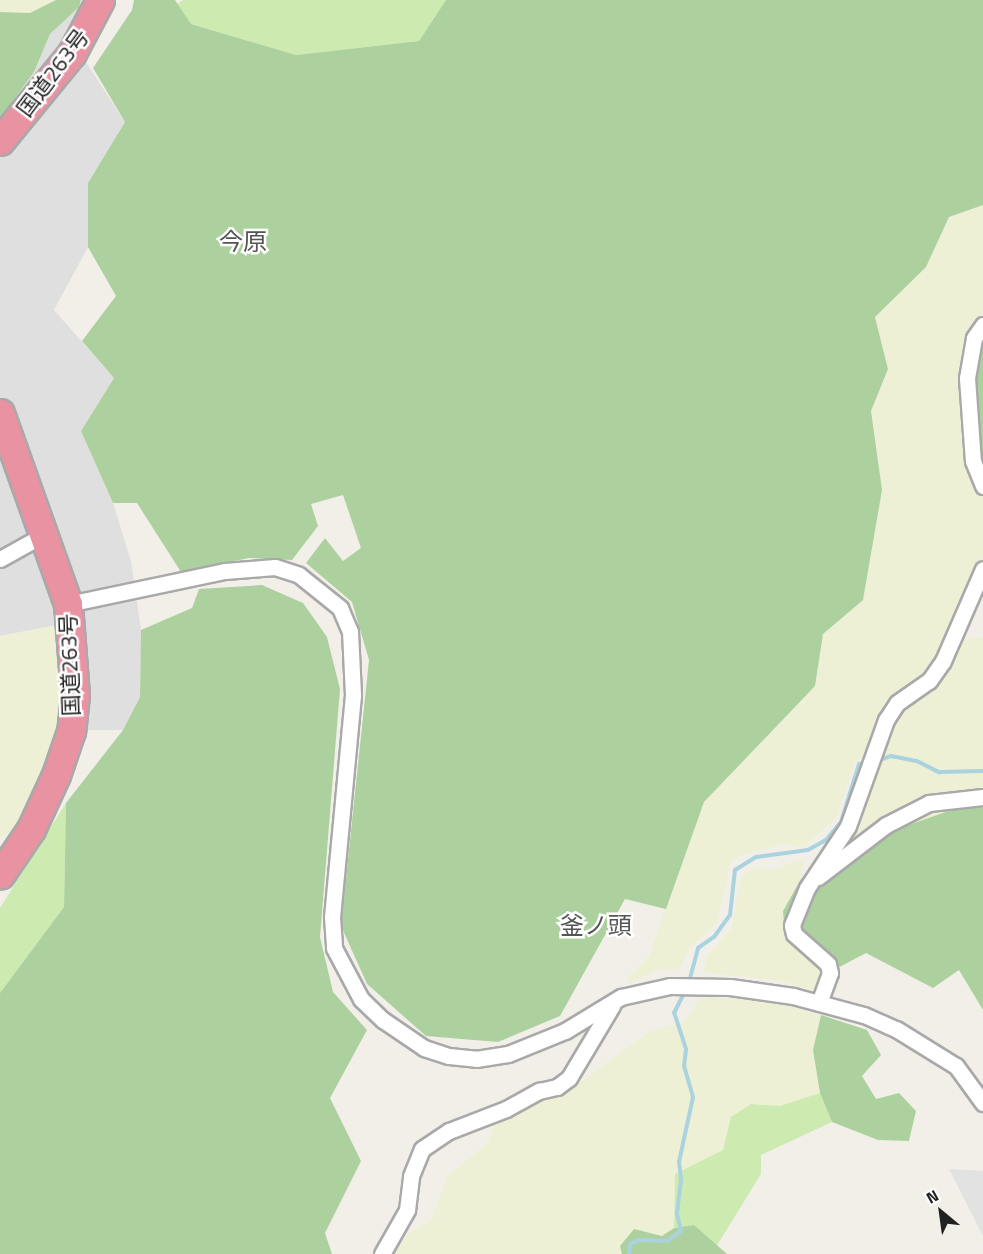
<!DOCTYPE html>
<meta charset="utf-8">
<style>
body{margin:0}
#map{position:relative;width:983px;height:1254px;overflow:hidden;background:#f2efe9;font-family:"Titillium Web","Noto Sans JP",sans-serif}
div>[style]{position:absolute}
.residential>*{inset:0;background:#e0dfdf}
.farmland>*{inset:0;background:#eef0d5}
.grass>*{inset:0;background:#cdebb0}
.forest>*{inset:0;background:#add19e}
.parking>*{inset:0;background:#e2e2e2}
.stream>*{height:4px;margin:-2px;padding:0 2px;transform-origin:2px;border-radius:2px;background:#aad3df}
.roads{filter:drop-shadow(2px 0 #a9a9a9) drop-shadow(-2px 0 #a9a9a9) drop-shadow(0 2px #a9a9a9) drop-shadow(0 -2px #a9a9a9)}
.street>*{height:15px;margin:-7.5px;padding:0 7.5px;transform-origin:7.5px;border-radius:7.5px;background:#fff}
.highway>*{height:27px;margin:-13.5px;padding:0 13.5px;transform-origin:13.5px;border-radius:13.5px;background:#e892a2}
span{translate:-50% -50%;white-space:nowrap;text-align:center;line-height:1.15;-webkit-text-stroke:5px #fff;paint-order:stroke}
.street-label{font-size:22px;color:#222}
.neighbourhood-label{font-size:24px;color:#555}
.north{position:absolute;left:911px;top:1182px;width:60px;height:60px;-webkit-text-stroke:4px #fff;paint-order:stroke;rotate:331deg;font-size:16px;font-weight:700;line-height:24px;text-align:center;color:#222}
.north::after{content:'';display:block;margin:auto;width:21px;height:27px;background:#222;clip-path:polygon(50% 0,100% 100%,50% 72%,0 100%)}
</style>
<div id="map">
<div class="residential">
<div style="clip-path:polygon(79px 7px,102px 18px,82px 56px,125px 122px,88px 183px,88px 247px,54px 310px,114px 378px,81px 431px,113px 503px,131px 561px,141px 630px,140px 697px,123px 730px,61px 730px,58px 625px,0 636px,0 119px,34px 72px,50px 34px)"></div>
</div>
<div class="farmland">
<div style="clip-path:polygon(0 0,56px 0,31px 13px,0 12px)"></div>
<div style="clip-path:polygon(983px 205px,983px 313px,969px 338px,969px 462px,983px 494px,983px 558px,931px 673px,887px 705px,869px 752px,855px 762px,837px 817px,804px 847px,784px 844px,738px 856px,730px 865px,717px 923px,692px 946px,679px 969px,657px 970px,629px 984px,628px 977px,649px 956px,704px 802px,815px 686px,823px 634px,863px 600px,882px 490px,871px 411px,888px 369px,875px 316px,926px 267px,949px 217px)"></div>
<div style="clip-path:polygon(58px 625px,61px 730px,24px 825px,0 838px,0 636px)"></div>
<div style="clip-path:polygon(983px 637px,983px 808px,968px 804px,822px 879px,860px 821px,900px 711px,936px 687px,962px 638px)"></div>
<div style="clip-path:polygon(804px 858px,801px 879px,783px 911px,826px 974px,820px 993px,780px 981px,703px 972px,707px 956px,731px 929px,741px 877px,752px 869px,775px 869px)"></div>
<div style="clip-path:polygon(756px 997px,821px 1015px,813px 1050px,820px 1093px,780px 1106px,751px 1104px,731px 1117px,723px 1150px,675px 1174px,674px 1228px,662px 1236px,634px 1229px,620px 1246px,622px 1254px,389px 1254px,393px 1243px,432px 1219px,447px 1177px,488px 1142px,495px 1121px,563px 1094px,649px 1032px,685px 1021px,700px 998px)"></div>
</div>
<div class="grass">
<div style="clip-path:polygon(183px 0,446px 0,419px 41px,296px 55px,191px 24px,177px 4px)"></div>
<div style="clip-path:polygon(66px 803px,64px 907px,0 993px,0 908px)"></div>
<div style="clip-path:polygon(820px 1093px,832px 1122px,761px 1155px,761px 1174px,716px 1247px,694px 1225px,674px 1228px,675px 1174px,723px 1150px,731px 1117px,751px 1104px,780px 1106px)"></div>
</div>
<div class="forest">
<div style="clip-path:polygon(56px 0,81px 0,79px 7px,50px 34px,34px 72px,0 119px,0 12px,30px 13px)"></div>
<div style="clip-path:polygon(134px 0,175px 0,191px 24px,296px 55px,419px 41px,446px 0,983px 0,983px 205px,949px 217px,926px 267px,875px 317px,888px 369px,871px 411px,882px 490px,863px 600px,823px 634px,815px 686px,704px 802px,666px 909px,625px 899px,560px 1016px,498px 1042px,426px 1036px,367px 984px,341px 926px,369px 660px,352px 602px,306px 563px,325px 538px,343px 561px,361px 548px,343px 495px,311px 504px,318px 526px,292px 560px,249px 558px,181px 572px,137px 503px,113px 503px,81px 431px,114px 378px,82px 341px,116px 296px,88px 247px,88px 183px,125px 122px,93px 68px,132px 10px)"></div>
<div style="clip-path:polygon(983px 332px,983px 476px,977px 462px,971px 377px)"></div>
<div style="clip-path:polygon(262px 585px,303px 603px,327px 637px,340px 689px,320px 937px,333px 992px,367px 1030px,330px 1098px,361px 1161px,325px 1233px,332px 1254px,0 1254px,0 993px,64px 907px,66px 803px,123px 730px,140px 697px,141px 630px,192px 608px,199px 589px)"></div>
<div style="clip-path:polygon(968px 804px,983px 808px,983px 1010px,959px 970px,933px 988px,866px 953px,826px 974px,785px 937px,783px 911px,801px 879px,822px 879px,892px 831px)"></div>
<div style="clip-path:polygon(821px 1015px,867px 1030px,881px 1055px,862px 1076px,876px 1099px,899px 1093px,916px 1111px,909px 1141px,878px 1140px,832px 1122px,820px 1093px,813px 1050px)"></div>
<div style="clip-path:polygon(694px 1225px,727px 1254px,622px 1254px,620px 1246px,634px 1229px,662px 1236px,674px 1228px)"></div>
</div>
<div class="parking">
<div style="clip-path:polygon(949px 1169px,983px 1171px,983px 1236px)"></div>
</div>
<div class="stream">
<div style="left:877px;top:761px;width:15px;rotate:-20deg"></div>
<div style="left:891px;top:756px;width:26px;rotate:11deg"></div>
<div style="left:917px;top:761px;width:25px;rotate:27deg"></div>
<div style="left:939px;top:772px;width:44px;rotate:-1.3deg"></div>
<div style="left:689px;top:982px;width:35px;rotate:-75deg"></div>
<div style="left:698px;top:948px;width:19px;rotate:-35deg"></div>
<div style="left:714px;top:937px;width:27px;rotate:-54deg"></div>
<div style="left:730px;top:915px;width:45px;rotate:-83.7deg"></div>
<div style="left:735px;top:870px;width:25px;rotate:-32deg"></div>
<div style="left:756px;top:857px;width:52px;rotate:-7.7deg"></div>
<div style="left:808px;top:850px;width:21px;rotate:-29deg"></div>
<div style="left:826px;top:840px;width:23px;rotate:-50deg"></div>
<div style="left:841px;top:822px;width:61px;rotate:-72.8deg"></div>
<div style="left:859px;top:764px;width:7px;rotate:-8deg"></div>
<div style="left:629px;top:1254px;width:10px;rotate:-84deg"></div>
<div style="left:630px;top:1244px;width:10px;rotate:-24deg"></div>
<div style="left:639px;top:1240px;width:28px;rotate:2deg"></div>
<div style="left:667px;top:1241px;width:17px;rotate:-36deg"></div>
<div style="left:681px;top:1231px;width:18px;rotate:-103deg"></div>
<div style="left:677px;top:1213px;width:35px;rotate:-83deg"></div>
<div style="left:681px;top:1178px;width:16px;rotate:-97deg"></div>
<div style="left:679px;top:1162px;width:66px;rotate:-77.8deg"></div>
<div style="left:693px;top:1097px;width:32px;rotate:-106deg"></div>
<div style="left:684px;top:1066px;width:17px;rotate:-83deg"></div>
<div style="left:686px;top:1049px;width:38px;rotate:-108deg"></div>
<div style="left:674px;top:1013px;width:27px;rotate:-63deg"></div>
</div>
<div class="roads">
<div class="street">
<div style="left:983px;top:325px;width:16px;rotate:125deg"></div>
<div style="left:974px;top:338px;width:41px;rotate:99.9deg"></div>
<div style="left:967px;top:378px;width:83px;rotate:85.9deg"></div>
<div style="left:973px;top:461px;width:27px;rotate:68deg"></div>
<div style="left:0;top:559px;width:51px;rotate:-29.1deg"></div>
<div style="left:68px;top:604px;width:160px;rotate:-11.9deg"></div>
<div style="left:225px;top:571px;width:50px;rotate:-4.6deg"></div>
<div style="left:275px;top:567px;width:25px;rotate:18deg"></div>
<div style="left:299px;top:575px;width:53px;rotate:38.8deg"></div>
<div style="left:340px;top:608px;width:25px;rotate:67deg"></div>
<div style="left:350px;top:631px;width:64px;rotate:87.3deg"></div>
<div style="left:353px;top:695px;width:223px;rotate:95.4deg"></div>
<div style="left:332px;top:917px;width:31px;rotate:86deg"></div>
<div style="left:334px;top:948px;width:58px;rotate:62.1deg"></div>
<div style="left:361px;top:999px;width:30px;rotate:44deg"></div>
<div style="left:383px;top:1020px;width:50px;rotate:34.3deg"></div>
<div style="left:424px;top:1048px;width:26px;rotate:18deg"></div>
<div style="left:449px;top:1056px;width:27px;rotate:6deg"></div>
<div style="left:476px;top:1059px;width:32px;rotate:-9deg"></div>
<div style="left:508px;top:1054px;width:61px;rotate:-22deg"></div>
<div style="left:565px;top:1031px;width:66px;rotate:-31.3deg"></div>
<div style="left:621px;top:997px;width:50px;rotate:-12.7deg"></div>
<div style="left:670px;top:986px;width:60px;rotate:1deg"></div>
<div style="left:730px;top:987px;width:64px;rotate:8.1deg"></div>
<div style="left:793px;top:996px;width:73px;rotate:15deg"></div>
<div style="left:864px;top:1015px;width:35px;rotate:24deg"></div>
<div style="left:896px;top:1029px;width:70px;rotate:31.7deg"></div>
<div style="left:956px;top:1066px;width:46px;rotate:53.9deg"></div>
<div style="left:818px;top:877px;width:86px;rotate:-37.4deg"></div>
<div style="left:886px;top:825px;width:48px;rotate:-27.1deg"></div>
<div style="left:929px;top:803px;width:54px;rotate:-6.3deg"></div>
<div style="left:819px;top:1003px;width:32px;rotate:-70deg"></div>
<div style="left:830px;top:973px;width:9px;rotate:-103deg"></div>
<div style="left:828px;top:964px;width:45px;rotate:-138.6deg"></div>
<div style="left:794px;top:934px;width:9px;rotate:-103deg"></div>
<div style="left:792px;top:925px;width:40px;rotate:-68deg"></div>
<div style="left:807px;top:888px;width:74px;rotate:-56.5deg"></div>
<div style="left:848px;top:826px;width:113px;rotate:-70.3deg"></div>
<div style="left:886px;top:720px;width:20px;rotate:-57deg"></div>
<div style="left:897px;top:703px;width:39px;rotate:-35deg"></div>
<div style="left:929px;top:681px;width:24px;rotate:-55deg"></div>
<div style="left:943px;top:661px;width:100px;rotate:-66.5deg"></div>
<div style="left:382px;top:1254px;width:51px;rotate:-60.4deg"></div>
<div style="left:407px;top:1210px;width:34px;rotate:-83deg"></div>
<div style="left:411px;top:1176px;width:29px;rotate:-68deg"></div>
<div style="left:422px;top:1149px;width:32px;rotate:-34deg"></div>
<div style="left:449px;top:1131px;width:61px;rotate:-21.1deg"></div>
<div style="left:506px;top:1109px;width:38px;rotate:-29deg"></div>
<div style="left:539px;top:1091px;width:18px;rotate:-13deg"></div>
<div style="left:557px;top:1087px;width:15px;rotate:-37deg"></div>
<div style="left:569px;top:1078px;width:84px;rotate:-59.2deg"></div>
</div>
<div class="highway">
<div style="left:0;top:141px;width:114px;rotate:-50.7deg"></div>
<div style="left:72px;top:53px;width:60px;rotate:-62.2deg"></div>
<div style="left:0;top:413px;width:203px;rotate:70.4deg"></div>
<div style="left:68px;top:604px;width:91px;rotate:85.6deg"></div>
<div style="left:75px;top:695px;width:36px;rotate:96deg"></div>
<div style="left:71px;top:731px;width:46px;rotate:108.8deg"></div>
<div style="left:56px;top:775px;width:60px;rotate:114.8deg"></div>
<div style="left:31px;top:829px;width:55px;rotate:124deg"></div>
</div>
</div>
<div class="street-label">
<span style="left:53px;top:73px;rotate:-53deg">国道263号</span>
<span style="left:70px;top:665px;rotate:-92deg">国道263号</span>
</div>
<div class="neighbourhood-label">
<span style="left:243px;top:242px">今原</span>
<span style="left:596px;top:926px">釜ノ頭</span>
</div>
<div class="north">N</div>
</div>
